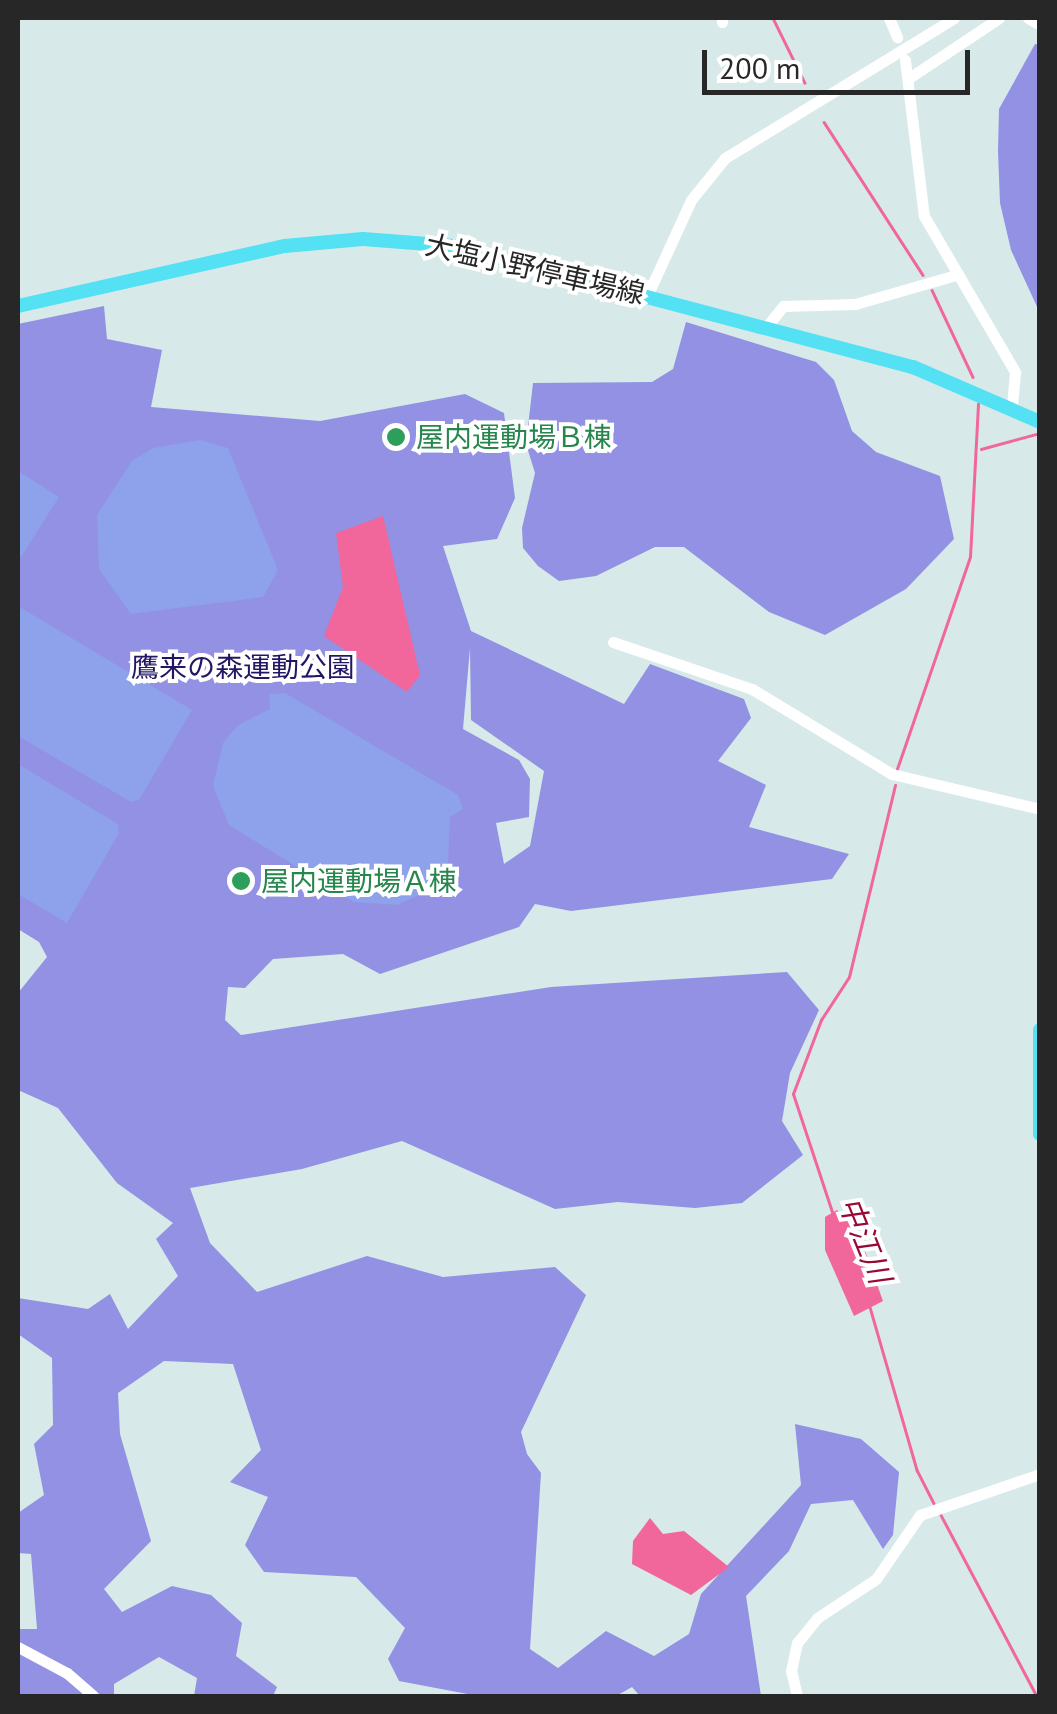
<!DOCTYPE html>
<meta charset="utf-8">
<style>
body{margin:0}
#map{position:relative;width:1057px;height:1714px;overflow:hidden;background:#d7eae9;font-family:"PT Sans","Noto Sans JP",sans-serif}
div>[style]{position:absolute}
.green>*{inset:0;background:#9291e3}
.pitch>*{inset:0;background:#8da2eb}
.water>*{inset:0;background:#f1669b}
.stream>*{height:2.5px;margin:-1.25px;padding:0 1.25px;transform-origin:1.25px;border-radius:1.25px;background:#f1669b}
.minor>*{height:11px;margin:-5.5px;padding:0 5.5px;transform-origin:5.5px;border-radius:5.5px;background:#fff}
.major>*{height:14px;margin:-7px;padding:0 7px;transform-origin:7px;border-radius:7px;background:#53e1f3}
.dots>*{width:28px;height:28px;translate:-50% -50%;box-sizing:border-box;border:5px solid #fff;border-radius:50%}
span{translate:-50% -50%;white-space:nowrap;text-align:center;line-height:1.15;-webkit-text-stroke:8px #fff;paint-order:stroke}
.street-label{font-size:28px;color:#272727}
.leisure-label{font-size:28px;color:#27864d}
.left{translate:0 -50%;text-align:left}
.park-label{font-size:28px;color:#221764}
.water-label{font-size:30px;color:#980a35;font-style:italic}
.frame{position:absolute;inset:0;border:20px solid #272727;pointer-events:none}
.scale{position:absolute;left:702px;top:50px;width:268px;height:45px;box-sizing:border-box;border:5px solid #272727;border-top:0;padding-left:12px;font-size:30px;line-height:35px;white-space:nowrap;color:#272727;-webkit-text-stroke:8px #fff;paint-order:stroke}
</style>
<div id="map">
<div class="green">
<div style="clip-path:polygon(1035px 44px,1040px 45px,1039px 311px,1011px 250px,1000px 203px,998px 151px,999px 109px)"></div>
<div style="clip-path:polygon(evenodd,104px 306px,107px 339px,162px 350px,151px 407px,320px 421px,465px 394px,504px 413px,515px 498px,497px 539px,443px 546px,471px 631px,624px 704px,650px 664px,744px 699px,751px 718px,718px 761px,766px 785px,749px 827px,849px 854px,832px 879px,571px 911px,535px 904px,519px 927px,380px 974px,343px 954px,273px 959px,245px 988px,228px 987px,225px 1020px,241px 1035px,551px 987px,787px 972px,819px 1010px,790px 1073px,782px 1121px,803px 1155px,742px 1203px,695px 1208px,618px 1202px,555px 1209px,402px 1141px,302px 1169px,190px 1188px,210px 1243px,257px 1292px,367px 1256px,443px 1277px,555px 1267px,586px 1295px,521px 1432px,527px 1454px,541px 1473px,530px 1649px,558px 1668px,606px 1631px,654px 1656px,689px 1634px,701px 1594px,801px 1485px,795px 1424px,861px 1439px,899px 1472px,893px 1535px,883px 1549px,853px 1500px,811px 1504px,789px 1551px,746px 1596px,761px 1696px,640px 1696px,632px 1687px,616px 1696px,478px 1696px,399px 1681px,388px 1659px,405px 1628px,356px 1577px,264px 1572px,245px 1545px,268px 1497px,230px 1482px,261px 1450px,233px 1364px,164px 1361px,118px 1393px,120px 1434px,151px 1541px,104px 1589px,122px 1612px,172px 1586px,211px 1595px,242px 1623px,236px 1656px,277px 1687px,273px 1696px,194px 1696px,197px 1678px,159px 1657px,114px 1684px,114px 1696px,18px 1696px,18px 1629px,37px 1629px,31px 1554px,18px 1553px,18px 1513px,44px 1495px,34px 1444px,53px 1425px,52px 1358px,18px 1334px,18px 1298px,88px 1309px,110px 1294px,128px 1329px,178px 1276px,156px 1239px,173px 1223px,117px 1183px,58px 1108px,18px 1090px,18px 993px,47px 957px,39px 942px,18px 929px,18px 324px,104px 306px,470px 648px,471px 720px,544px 771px,530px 846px,504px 864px,496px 823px,529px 817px,530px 779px,519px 760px,463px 729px,470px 648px)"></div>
<div style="clip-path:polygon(686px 322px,816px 362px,834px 380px,852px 431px,876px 452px,940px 476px,954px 539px,906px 589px,825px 635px,769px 612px,684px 547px,655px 547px,596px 576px,559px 581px,538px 566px,523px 548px,522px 528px,535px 473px,526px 444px,533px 383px,652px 382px,673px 369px)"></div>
</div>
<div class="pitch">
<div style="clip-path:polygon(200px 440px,228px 448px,278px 570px,263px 597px,131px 614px,99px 569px,97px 515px,132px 461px,153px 448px)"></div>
<div style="clip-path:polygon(18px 471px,59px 497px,21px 557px,18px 554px)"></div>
<div style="clip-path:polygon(18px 606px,192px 710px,139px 800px,131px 802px,18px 736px)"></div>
<div style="clip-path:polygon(285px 693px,458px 795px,463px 809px,450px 817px,448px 862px,421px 894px,397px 905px,354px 902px,229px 825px,213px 786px,223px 743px,238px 725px,270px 709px,269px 694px)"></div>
<div style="clip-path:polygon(18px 764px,118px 824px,119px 833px,67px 923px,18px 894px)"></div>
</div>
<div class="water">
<div style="clip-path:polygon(383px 516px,420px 675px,407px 692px,324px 636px,343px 587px,336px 533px)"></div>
<div style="clip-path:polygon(837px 1210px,859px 1234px,883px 1301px,854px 1316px,825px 1250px,825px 1217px)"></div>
<div style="clip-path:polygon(650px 1518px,663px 1534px,684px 1531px,729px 1567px,691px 1595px,632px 1564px,633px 1541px)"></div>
</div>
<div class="stream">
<div style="left:773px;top:18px;width:72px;rotate:63.8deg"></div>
<div style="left:824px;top:122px;width:182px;rotate:57.1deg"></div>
<div style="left:932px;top:290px;width:96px;rotate:64.8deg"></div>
<div style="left:981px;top:449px;width:61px;rotate:-15.2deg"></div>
<div style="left:897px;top:769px;width:224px;rotate:-71deg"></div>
<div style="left:970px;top:557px;width:153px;rotate:-87deg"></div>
<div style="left:832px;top:1212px;width:124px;rotate:-108.3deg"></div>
<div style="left:793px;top:1094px;width:79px;rotate:-69.3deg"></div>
<div style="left:821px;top:1020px;width:51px;rotate:-56.9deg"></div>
<div style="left:849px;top:977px;width:197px;rotate:-76.5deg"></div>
<div style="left:870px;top:1307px;width:170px;rotate:73.9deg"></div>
<div style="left:917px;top:1470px;width:37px;rotate:63deg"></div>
<div style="left:941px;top:1515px;width:205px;rotate:62.1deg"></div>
</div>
<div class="minor">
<div style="left:722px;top:18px;width:4px;rotate:90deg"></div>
<div style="left:889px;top:18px;width:21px;rotate:67deg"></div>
<div style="left:1028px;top:18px;width:14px;rotate:30deg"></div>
<div style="left:905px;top:60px;width:157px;rotate:83.1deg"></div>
<div style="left:924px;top:216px;width:181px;rotate:59.7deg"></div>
<div style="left:1015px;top:372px;width:35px;rotate:95deg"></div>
<div style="left:909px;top:78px;width:108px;rotate:-33.7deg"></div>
<div style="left:648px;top:294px;width:103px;rotate:-65.4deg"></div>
<div style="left:691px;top:200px;width:54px;rotate:-51deg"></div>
<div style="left:725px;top:158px;width:268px;rotate:-31.4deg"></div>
<div style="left:767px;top:326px;width:26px;rotate:-51deg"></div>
<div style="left:783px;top:306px;width:72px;rotate:-1.6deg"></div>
<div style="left:855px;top:304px;width:105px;rotate:-16deg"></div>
<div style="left:613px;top:642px;width:147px;rotate:18.7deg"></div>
<div style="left:752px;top:689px;width:164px;rotate:31.3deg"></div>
<div style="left:892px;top:774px;width:152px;rotate:13.3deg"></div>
<div style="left:18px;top:1647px;width:55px;rotate:28deg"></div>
<div style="left:67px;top:1673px;width:35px;rotate:41deg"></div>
<div style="left:797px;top:1696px;width:26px;rotate:-103deg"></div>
<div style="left:791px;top:1671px;width:29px;rotate:-78deg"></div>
<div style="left:797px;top:1643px;width:32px;rotate:-51deg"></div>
<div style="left:817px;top:1618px;width:71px;rotate:-33.5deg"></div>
<div style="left:876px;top:1579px;width:78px;rotate:-55.5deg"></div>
<div style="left:920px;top:1515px;width:127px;rotate:-18.9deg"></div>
</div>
<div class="major">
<div style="left:18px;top:306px;width:274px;rotate:-12.7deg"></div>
<div style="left:285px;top:246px;width:78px;rotate:-5.1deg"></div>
<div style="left:363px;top:239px;width:91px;rotate:4.4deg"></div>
<div style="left:454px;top:246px;width:475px;rotate:14.8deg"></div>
<div style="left:913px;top:367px;width:138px;rotate:23.4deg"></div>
<div style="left:1040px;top:1030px;width:104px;rotate:90deg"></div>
</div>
<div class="dots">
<div style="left:396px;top:437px;background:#2e9e5b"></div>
<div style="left:241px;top:881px;background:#2e9e5b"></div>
</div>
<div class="street-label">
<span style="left:535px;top:269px;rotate:13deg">大塩小野停車場線</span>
</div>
<div class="leisure-label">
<span class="left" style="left:416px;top:437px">屋内運動場Ｂ棟</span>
<span class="left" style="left:261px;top:881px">屋内運動場Ａ棟</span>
</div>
<div class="park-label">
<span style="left:243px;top:667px">鷹来の森運動公園</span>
</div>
<div class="water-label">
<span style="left:865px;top:1240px;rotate:68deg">中江川</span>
</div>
<div class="frame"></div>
<div class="scale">200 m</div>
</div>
